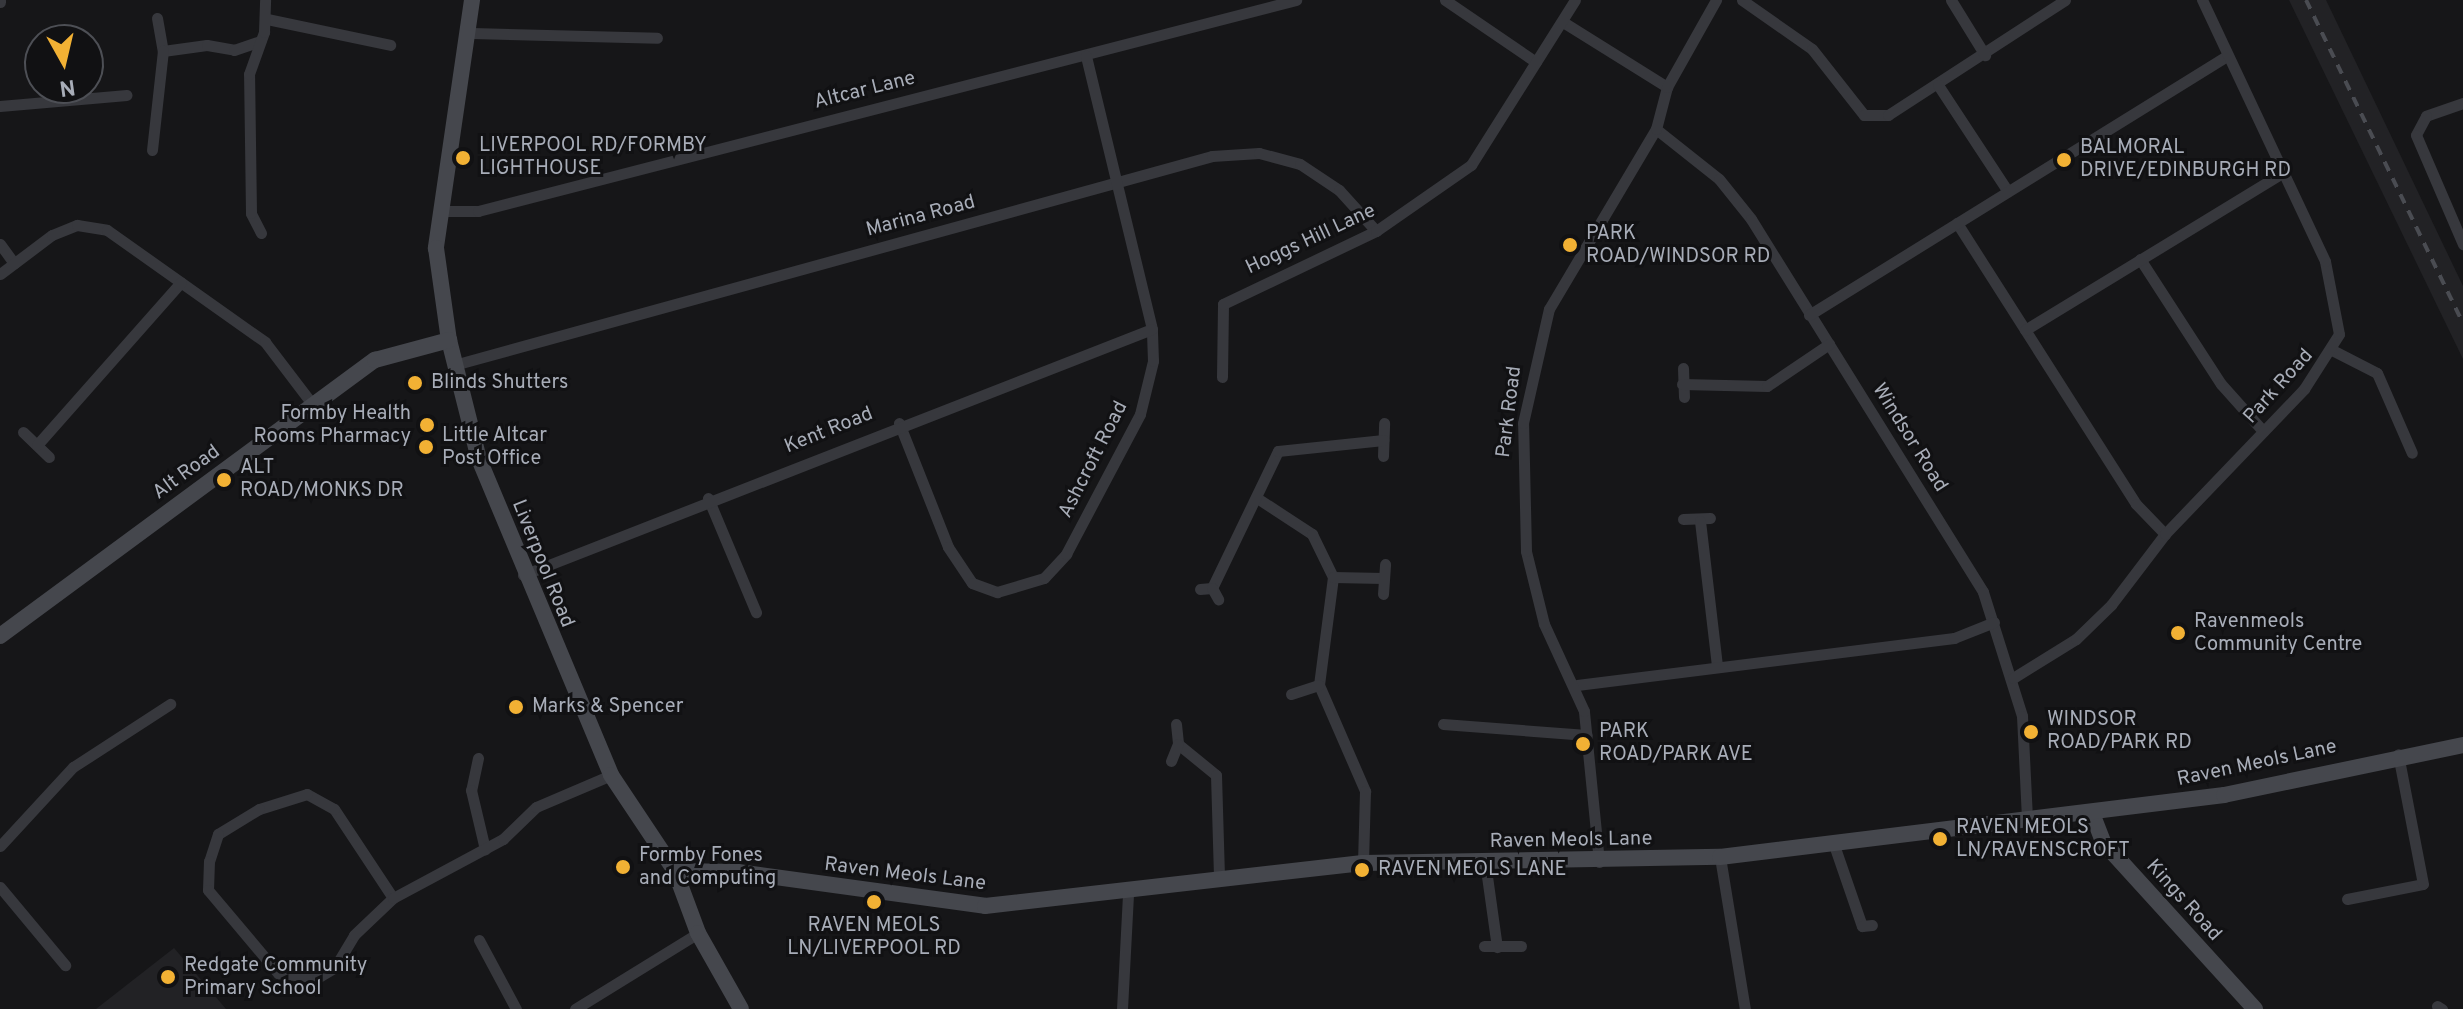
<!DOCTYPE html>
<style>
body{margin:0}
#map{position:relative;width:2463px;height:1009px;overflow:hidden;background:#161618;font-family:Overpass,sans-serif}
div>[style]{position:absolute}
.built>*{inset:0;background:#222225}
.street>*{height:11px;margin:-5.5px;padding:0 5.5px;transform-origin:5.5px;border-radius:5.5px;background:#37383d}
.secondary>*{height:16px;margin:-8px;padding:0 8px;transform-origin:8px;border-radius:8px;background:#45474d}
.rail>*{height:4px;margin-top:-2px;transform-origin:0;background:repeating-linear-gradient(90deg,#4a4c52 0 10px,transparent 0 18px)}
.dots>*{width:22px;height:22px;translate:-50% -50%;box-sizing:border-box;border:4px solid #111113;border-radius:50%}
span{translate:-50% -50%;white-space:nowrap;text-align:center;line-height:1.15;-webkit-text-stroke:6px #111113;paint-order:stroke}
.street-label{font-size:20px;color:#a8adb8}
.poi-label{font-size:20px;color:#a8adb8}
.left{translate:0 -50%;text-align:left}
.right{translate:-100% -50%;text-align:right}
.north{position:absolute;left:24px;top:24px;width:80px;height:80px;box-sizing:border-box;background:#111113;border:2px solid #4d4f55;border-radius:50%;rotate:172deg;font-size:22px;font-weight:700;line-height:32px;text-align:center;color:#a8adb8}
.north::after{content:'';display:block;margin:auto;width:28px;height:36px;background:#f2b134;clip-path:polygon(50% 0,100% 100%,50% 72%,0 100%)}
</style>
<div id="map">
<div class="built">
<div style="clip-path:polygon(2289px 0,2326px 0,2463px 286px,2463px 359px)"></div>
<div style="clip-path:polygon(174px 948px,226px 1009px,96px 1009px)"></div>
</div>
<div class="street">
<div style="left:1445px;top:0;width:110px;rotate:34.3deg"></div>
<div style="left:1742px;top:0;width:85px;rotate:35deg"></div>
<div style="left:1812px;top:49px;width:84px;rotate:51.8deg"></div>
<div style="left:1864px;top:115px;width:24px"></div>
<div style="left:1888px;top:115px;width:211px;rotate:-33deg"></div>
<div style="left:1951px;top:0;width:65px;rotate:58.3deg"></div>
<div style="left:0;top:2px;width:2px;rotate:-90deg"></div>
<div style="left:157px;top:18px;width:34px;rotate:80deg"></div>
<div style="left:163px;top:51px;width:44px;rotate:-7.8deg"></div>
<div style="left:207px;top:45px;width:27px;rotate:10deg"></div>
<div style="left:234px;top:50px;width:28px;rotate:-19deg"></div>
<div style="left:267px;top:19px;width:126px;rotate:11.9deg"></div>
<div style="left:1563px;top:22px;width:123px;rotate:32deg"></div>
<div style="left:472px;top:33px;width:185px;rotate:1.5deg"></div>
<div style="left:1938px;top:85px;width:122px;rotate:56.7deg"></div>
<div style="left:2463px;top:103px;width:39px;rotate:161deg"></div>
<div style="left:2426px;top:116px;width:21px;rotate:118deg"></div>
<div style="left:2416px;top:135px;width:119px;rotate:66.7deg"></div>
<div style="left:0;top:106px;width:127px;rotate:-5deg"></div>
<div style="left:1656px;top:129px;width:80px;rotate:38.4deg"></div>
<div style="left:1719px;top:179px;width:51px;rotate:51.3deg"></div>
<div style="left:1751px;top:219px;width:439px;rotate:58.1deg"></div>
<div style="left:1983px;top:592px;width:130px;rotate:72.5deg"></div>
<div style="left:2022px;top:716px;width:102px;rotate:87.2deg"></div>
<div style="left:152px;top:150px;width:100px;rotate:-83.7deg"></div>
<div style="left:442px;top:211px;width:36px"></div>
<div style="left:478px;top:211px;width:845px;rotate:-14.46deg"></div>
<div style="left:1957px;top:223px;width:333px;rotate:57.5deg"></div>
<div style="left:2136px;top:504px;width:42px;rotate:46deg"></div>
<div style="left:261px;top:233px;width:22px;rotate:-117deg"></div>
<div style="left:251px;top:213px;width:139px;rotate:-90.8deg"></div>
<div style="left:249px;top:74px;width:45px;rotate:-70.3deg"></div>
<div style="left:264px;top:32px;width:32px;rotate:-88deg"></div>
<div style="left:0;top:244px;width:24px;rotate:54deg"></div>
<div style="left:2140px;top:259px;width:149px;rotate:57.1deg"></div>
<div style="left:2221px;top:384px;width:63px;rotate:48.2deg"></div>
<div style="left:0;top:274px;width:65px;rotate:-36.9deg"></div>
<div style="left:52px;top:235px;width:27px;rotate:-22deg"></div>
<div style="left:77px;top:225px;width:30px;rotate:9deg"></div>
<div style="left:107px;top:230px;width:194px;rotate:35.3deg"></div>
<div style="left:265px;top:342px;width:79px;rotate:52.7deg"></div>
<div style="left:1809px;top:315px;width:492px;rotate:-31.8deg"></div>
<div style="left:2025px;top:330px;width:303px;rotate:-31.4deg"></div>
<div style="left:2334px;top:351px;width:48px;rotate:27.1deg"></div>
<div style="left:2377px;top:373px;width:87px;rotate:66.4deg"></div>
<div style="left:454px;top:365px;width:786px;rotate:-15.41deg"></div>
<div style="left:1212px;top:156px;width:47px;rotate:-3.7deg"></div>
<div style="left:1259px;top:153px;width:42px;rotate:15deg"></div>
<div style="left:1300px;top:164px;width:47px;rotate:33.7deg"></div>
<div style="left:1339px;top:190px;width:55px;rotate:47.9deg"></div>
<div style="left:1683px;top:368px;width:29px;rotate:88deg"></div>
<div style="left:1222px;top:377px;width:73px;rotate:-89.2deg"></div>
<div style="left:1223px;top:304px;width:170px;rotate:-25.5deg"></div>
<div style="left:1376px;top:231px;width:116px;rotate:-34.8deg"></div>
<div style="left:1471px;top:165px;width:195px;rotate:-57.8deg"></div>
<div style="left:1682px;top:384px;width:85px;rotate:1.3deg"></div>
<div style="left:1767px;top:386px;width:75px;rotate:-34.1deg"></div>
<div style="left:899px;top:423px;width:133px;rotate:68.4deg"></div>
<div style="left:948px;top:547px;width:43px;rotate:56.3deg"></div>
<div style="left:972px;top:583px;width:27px;rotate:20deg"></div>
<div style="left:997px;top:592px;width:49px;rotate:-16.6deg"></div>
<div style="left:1044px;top:578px;width:33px;rotate:-47deg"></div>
<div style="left:1066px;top:554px;width:158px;rotate:-62.1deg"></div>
<div style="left:1140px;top:414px;width:55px;rotate:-76.2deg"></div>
<div style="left:1153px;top:361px;width:32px;rotate:-92deg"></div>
<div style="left:1152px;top:329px;width:281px;rotate:-103.6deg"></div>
<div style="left:23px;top:432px;width:36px;rotate:44deg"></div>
<div style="left:37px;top:445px;width:217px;rotate:-48.5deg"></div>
<div style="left:1383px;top:456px;width:33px;rotate:-88deg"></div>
<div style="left:708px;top:498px;width:124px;rotate:67.2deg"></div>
<div style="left:1257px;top:498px;width:66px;rotate:33.2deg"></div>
<div style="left:1312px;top:534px;width:48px;rotate:64deg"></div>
<div style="left:1333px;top:577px;width:109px;rotate:97.4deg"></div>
<div style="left:1319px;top:685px;width:116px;rotate:66.5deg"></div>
<div style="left:1365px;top:791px;width:72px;rotate:91.6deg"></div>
<div style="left:1683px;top:519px;width:27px;rotate:-2deg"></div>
<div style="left:1700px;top:521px;width:146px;rotate:83.3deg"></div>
<div style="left:523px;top:575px;width:675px;rotate:-21.36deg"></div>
<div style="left:1333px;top:577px;width:50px;rotate:1.1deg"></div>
<div style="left:1212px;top:588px;width:152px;rotate:-64.3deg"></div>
<div style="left:1278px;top:451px;width:106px;rotate:-6deg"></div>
<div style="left:1200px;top:589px;width:12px;rotate:-5deg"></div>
<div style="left:1212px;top:588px;width:13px;rotate:61deg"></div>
<div style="left:1383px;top:594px;width:30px;rotate:-86deg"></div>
<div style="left:2013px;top:678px;width:74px;rotate:-31.8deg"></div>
<div style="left:2076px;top:639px;width:49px;rotate:-44.2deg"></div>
<div style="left:2111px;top:605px;width:89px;rotate:-52.7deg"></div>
<div style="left:2165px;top:534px;width:201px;rotate:-46.2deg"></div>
<div style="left:2304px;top:389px;width:65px;rotate:-57.5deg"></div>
<div style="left:2339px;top:334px;width:74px;rotate:-100.9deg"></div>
<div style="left:2325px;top:261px;width:289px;rotate:-115.2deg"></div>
<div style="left:1577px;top:685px;width:380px;rotate:-7.1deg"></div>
<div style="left:1954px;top:638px;width:43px;rotate:-21.8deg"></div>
<div style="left:1291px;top:694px;width:29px;rotate:-18deg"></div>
<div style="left:1176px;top:724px;width:20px;rotate:84deg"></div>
<div style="left:1178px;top:744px;width:49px;rotate:39.2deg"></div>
<div style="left:1216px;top:775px;width:101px;rotate:88.3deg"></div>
<div style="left:1443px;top:724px;width:144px;rotate:4.4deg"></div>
<div style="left:478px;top:758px;width:33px;rotate:102deg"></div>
<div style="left:471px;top:790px;width:61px;rotate:76.7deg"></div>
<div style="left:1171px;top:761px;width:18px;rotate:-68deg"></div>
<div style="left:1833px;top:842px;width:89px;rotate:71deg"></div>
<div style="left:1862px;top:926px;width:10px;rotate:-6deg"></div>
<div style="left:0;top:846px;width:108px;rotate:-47.3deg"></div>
<div style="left:73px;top:767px;width:116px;rotate:-33deg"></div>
<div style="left:1720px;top:857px;width:154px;rotate:80.7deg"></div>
<div style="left:1485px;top:862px;width:86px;rotate:82deg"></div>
<div style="left:1599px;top:862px;width:152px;rotate:-95.7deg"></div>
<div style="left:1584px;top:711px;width:96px;rotate:-114.7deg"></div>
<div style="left:1544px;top:624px;width:75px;rotate:-103.9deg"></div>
<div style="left:1526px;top:551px;width:128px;rotate:-91.3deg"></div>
<div style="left:1523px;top:423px;width:117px;rotate:-77.2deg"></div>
<div style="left:1549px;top:309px;width:209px;rotate:-59.3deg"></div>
<div style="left:1656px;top:129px;width:43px;rotate:-75.3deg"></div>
<div style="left:1667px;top:87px;width:100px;rotate:-60.6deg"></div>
<div style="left:0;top:887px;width:102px;rotate:50.2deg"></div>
<div style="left:393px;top:898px;width:107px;rotate:-123.5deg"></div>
<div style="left:334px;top:809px;width:31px;rotate:-151deg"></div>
<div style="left:307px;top:794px;width:50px;rotate:162.6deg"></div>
<div style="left:259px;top:809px;width:48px;rotate:148.6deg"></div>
<div style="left:218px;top:834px;width:28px;rotate:108deg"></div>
<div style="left:209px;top:861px;width:29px;rotate:92deg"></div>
<div style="left:208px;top:890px;width:109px;rotate:49.9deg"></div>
<div style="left:278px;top:973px;width:39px;rotate:7deg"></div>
<div style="left:317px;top:978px;width:21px;rotate:-31deg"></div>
<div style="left:335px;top:967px;width:37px;rotate:-59deg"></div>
<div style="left:354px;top:935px;width:54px;rotate:-43.5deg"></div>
<div style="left:393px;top:898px;width:125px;rotate:-28.2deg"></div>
<div style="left:503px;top:839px;width:46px;rotate:-44.1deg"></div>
<div style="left:536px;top:807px;width:82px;rotate:-23.1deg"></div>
<div style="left:2347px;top:899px;width:77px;rotate:-11.2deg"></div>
<div style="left:2423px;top:884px;width:132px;rotate:-100.9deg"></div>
<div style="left:479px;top:940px;width:78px;rotate:61.8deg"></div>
<div style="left:1484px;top:946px;width:37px"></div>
<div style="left:2437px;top:1006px;width:6px;rotate:31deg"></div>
<div style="left:575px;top:1009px;width:145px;rotate:-31.7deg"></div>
<div style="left:1122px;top:1009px;width:115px;rotate:-87deg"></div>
</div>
<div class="secondary">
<div style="left:472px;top:0;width:251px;rotate:98.3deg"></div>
<div style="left:436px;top:248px;width:93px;rotate:82deg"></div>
<div style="left:449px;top:340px;width:123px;rotate:75.9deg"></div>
<div style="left:479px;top:459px;width:342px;rotate:67.3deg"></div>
<div style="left:611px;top:775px;width:115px;rotate:56.3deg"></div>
<div style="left:675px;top:871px;width:66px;rotate:69.6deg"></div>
<div style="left:698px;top:933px;width:87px;rotate:60.5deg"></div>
<div style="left:0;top:636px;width:466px;rotate:-36.4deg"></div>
<div style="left:375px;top:360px;width:77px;rotate:-15.1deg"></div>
<div style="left:2092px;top:813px;width:31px;rotate:69deg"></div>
<div style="left:2103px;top:842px;width:226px;rotate:47.7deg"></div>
<div style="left:675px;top:871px;width:63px;rotate:0.9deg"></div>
<div style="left:738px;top:872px;width:249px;rotate:7.8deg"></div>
<div style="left:985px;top:906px;width:380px;rotate:-6.5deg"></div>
<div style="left:1363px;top:863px;width:357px;rotate:-1deg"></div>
<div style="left:1720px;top:857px;width:508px;rotate:-7.01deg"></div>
<div style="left:2224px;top:795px;width:244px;rotate:-11.8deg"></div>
</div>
<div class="rail">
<div style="left:2306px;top:0;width:359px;rotate:64.1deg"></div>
</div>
<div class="dots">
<div style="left:463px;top:158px;background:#f2b134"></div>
<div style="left:2064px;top:160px;background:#f2b134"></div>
<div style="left:1570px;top:245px;background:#f2b134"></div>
<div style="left:415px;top:383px;background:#f2b134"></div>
<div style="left:427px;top:425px;background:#f2b134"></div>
<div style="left:426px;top:447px;background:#f2b134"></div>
<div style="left:224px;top:480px;background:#f2b134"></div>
<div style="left:2178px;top:633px;background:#f2b134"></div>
<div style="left:516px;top:707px;background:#f2b134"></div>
<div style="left:2031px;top:732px;background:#f2b134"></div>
<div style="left:1583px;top:744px;background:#f2b134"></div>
<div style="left:1940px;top:839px;background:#f2b134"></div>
<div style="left:623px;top:867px;background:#f2b134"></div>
<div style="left:1362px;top:870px;background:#f2b134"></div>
<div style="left:874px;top:902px;background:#f2b134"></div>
<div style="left:168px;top:977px;background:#f2b134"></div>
</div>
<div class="street-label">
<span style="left:865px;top:91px;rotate:-14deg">Altcar Lane</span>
<span style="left:921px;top:217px;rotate:-15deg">Marina Road</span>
<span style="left:1311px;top:240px;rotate:-25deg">Hoggs Hill Lane</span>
<span style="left:2279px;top:387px;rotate:-48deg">Park Road</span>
<span style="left:1510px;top:412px;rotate:-83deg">Park Road</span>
<span style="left:829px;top:431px;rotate:-22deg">Kent Road</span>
<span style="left:1909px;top:438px;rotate:58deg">Windsor Road</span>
<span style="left:1094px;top:460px;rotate:-63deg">Ashcroft Road</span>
<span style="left:187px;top:473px;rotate:-36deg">Alt Road</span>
<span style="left:542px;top:564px;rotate:68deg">Liverpool Road</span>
<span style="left:2257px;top:764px;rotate:-12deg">Raven Meols Lane</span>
<span style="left:1571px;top:841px;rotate:-1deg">Raven Meols Lane</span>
<span style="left:905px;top:875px;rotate:7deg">Raven Meols Lane</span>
<span style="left:2183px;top:901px;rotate:48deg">Kings Road</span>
</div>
<div class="poi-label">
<span class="left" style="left:479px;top:158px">LIVERPOOL RD/FORMBY<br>LIGHTHOUSE</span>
<span class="left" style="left:2080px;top:160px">BALMORAL<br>DRIVE/EDINBURGH RD</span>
<span class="left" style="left:1586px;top:246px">PARK<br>ROAD/WINDSOR RD</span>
<span class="left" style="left:431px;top:383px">Blinds Shutters</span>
<span class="right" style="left:411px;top:426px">Formby Health<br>Rooms Pharmacy</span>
<span class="left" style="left:442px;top:448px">Little Altcar<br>Post Office</span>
<span class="left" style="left:240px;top:480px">ALT<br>ROAD/MONKS DR</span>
<span class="left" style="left:2194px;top:634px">Ravenmeols<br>Community Centre</span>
<span class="left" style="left:532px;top:707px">Marks &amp; Spencer</span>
<span class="left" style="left:2047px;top:732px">WINDSOR<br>ROAD/PARK RD</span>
<span class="left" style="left:1599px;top:744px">PARK<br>ROAD/PARK AVE</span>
<span class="left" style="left:1956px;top:840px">RAVEN MEOLS<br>LN/RAVENSCROFT</span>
<span class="left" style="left:639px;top:868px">Formby Fones<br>and Computing</span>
<span class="left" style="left:1378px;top:870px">RAVEN MEOLS LANE</span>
<span style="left:874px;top:938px">RAVEN MEOLS<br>LN/LIVERPOOL RD</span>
<span class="left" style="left:184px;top:978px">Redgate Community<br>Primary School</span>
</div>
<div class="north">N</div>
</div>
